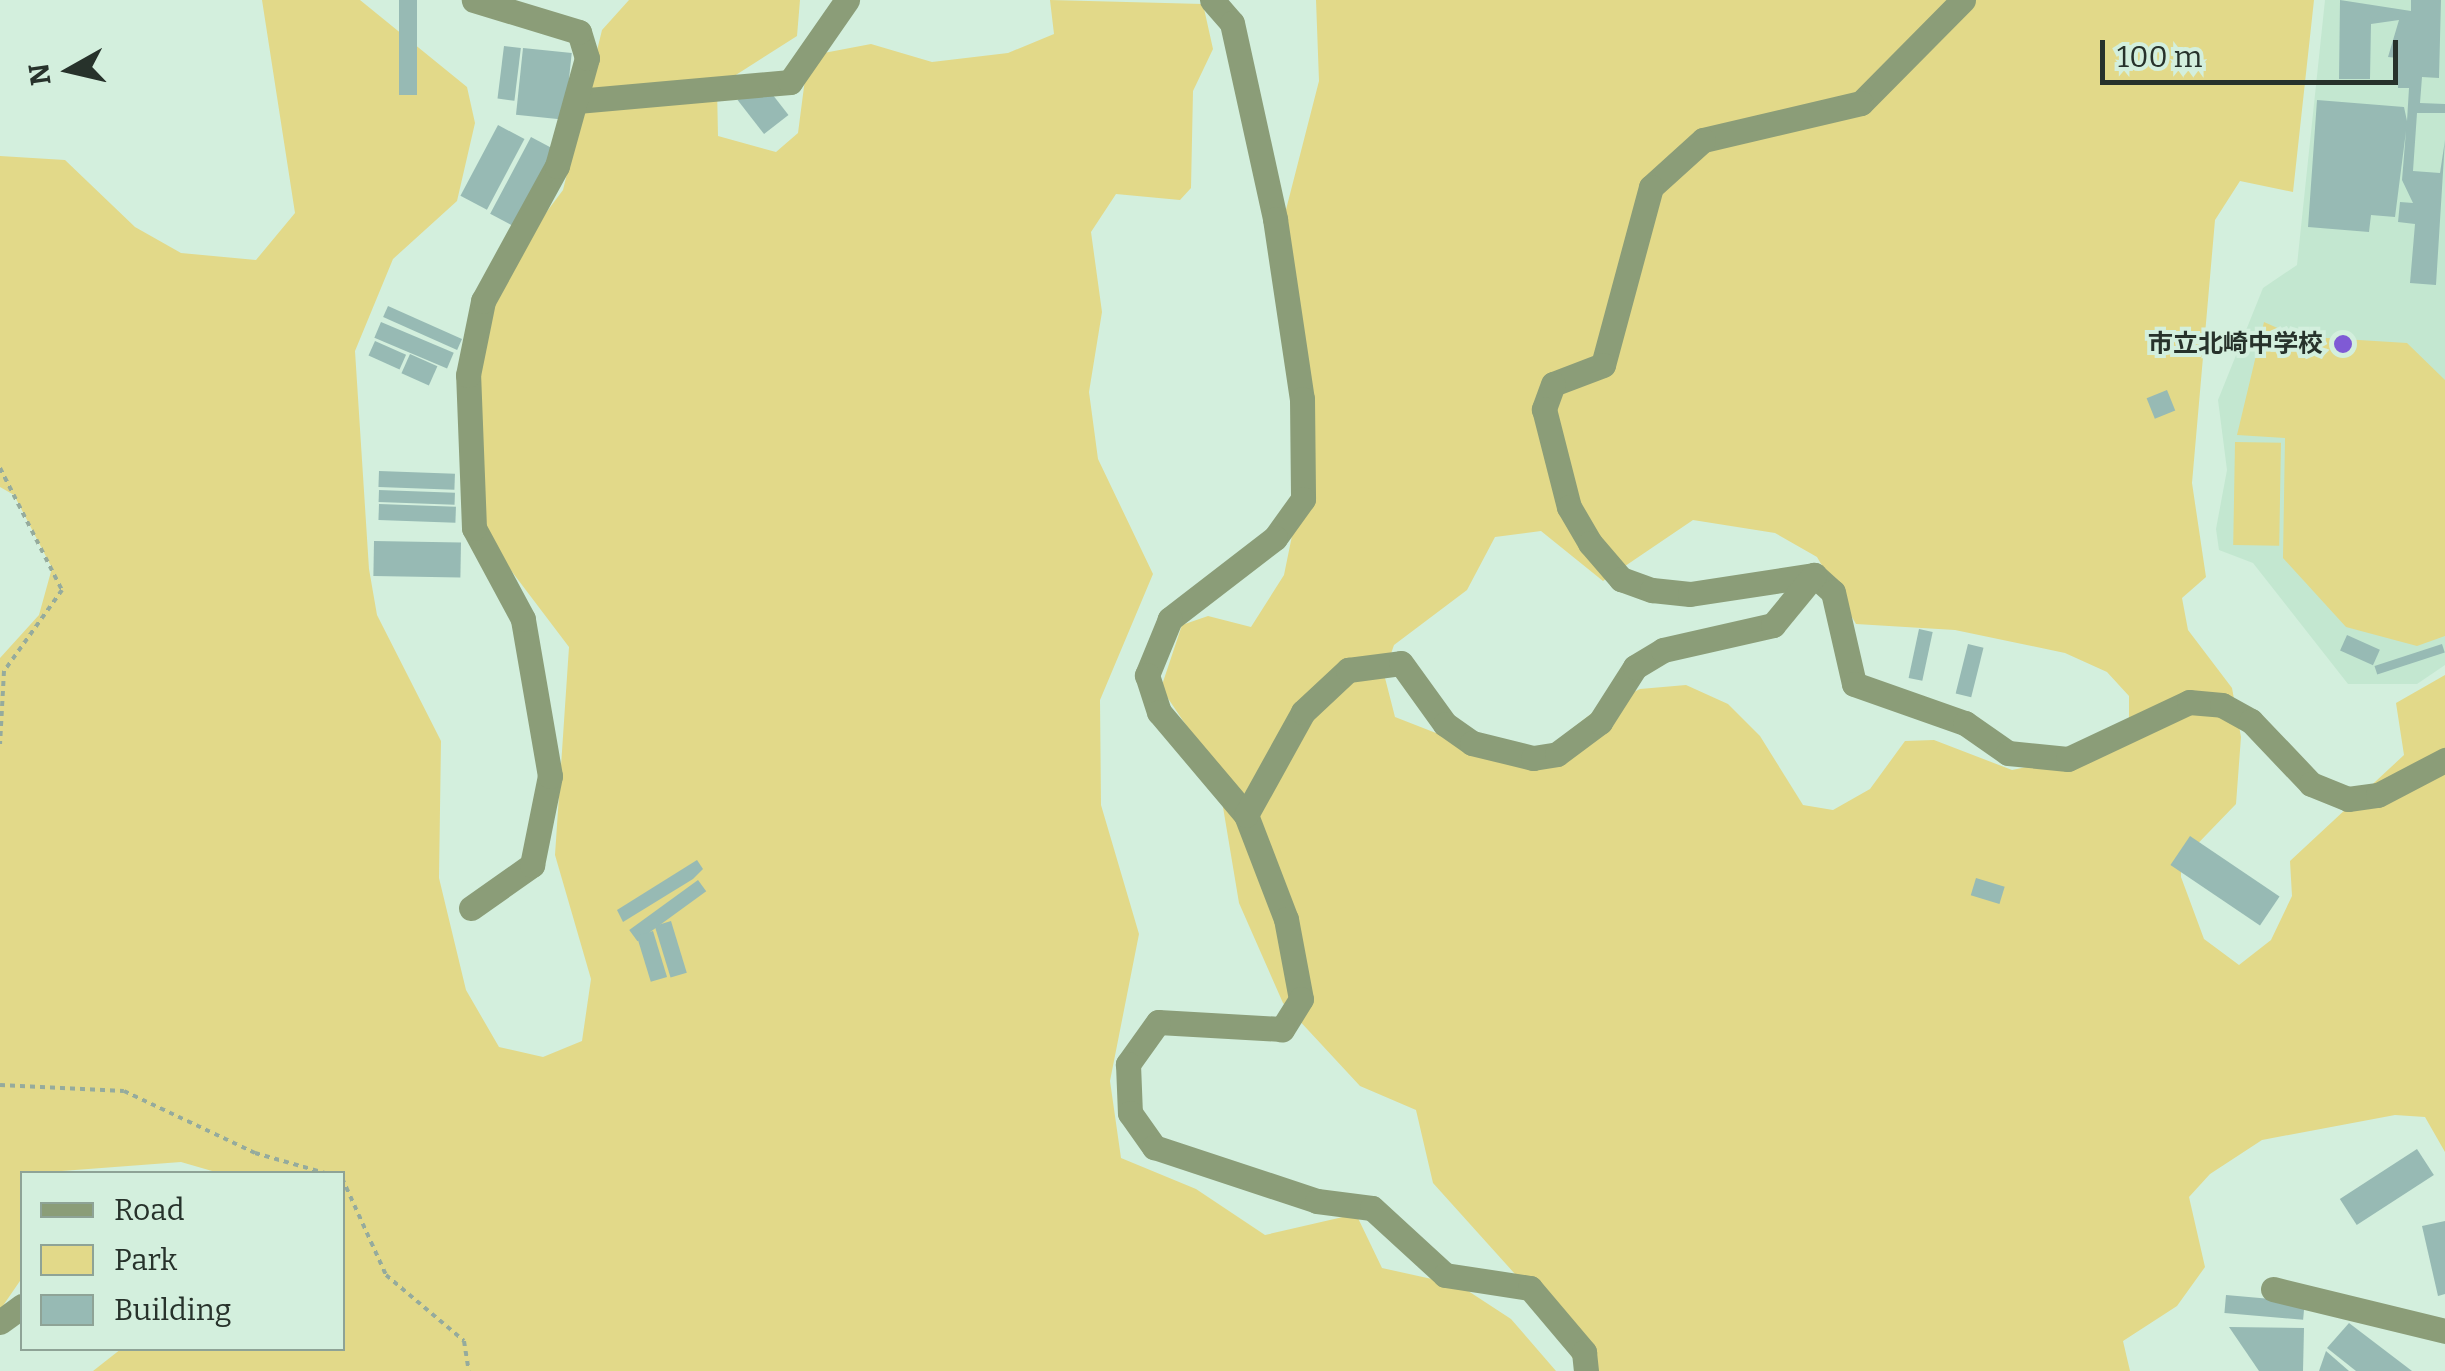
<!DOCTYPE html>
<meta charset="utf-8">
<style>
body{margin:0}
#map{position:relative;width:2445px;height:1371px;overflow:hidden;background:#d3efdd;font-family:Bitter,"Noto Sans JP",serif}
div>[style]{position:absolute}
.built>*{inset:0;background:#c3e7d0}
.green>*{inset:0;background:#e2d989;transform-origin:0 0}
.building>*{inset:0;background:#97bab4;transform-origin:0 0}
.path>*{height:4px;margin-top:-2px;transform-origin:0;background:repeating-linear-gradient(90deg,#95ab9d 0 5px,transparent 0 10px)}
.minor>*{height:25px;margin:-12.5px;padding:0 12.5px;transform-origin:12.5px;border-radius:12.5px;background:#8b9d78}
.dots>*{width:28px;height:28px;translate:-50% -50%;box-sizing:border-box;border:5px solid #d3efdd;border-radius:50%}
span{translate:-50% -50%;white-space:nowrap;text-align:center;line-height:1.15;-webkit-text-stroke:8px #d3efdd;paint-order:stroke}
.poi-label{font-size:25px;color:#27322b;font-weight:700}
.right{translate:-100% -50%;text-align:right}
.legend{position:absolute;left:20px;top:1171px;width:325px;height:180px;box-sizing:border-box;background:#d3efdd;border:2px solid #8ea396;margin:0;padding:12px 18px;list-style:none;font-size:30px;color:#27322b}
.legend li{display:flex;align-items:center;gap:20px;height:50px}
.legend b{width:50px;border:2px solid #8ea396}
.north{position:absolute;left:20px;top:20px;width:100px;height:100px;-webkit-text-stroke:8px #d3efdd;paint-order:stroke;rotate:262deg;font-size:28px;font-weight:700;line-height:40px;text-align:center;color:#27322b}
.north::after{content:'';display:block;margin:auto;width:35px;height:45px;background:#27322b;clip-path:polygon(50% 0,100% 100%,50% 72%,0 100%)}
.scale{position:absolute;left:2100px;top:40px;width:298px;height:45px;box-sizing:border-box;border:5px solid #27322b;border-top:0;padding-left:12px;font-size:30px;line-height:35px;white-space:nowrap;color:#27322b;-webkit-text-stroke:8px #d3efdd;paint-order:stroke}
</style>
<div id="map">
<div class="built">
<div style="clip-path:polygon(2325px 0,2445px 0,2445px 665px,2417px 684px,2348px 684px,2253px 563px,2219px 550px,2216px 529px,2227px 470px,2218px 400px,2263px 288px,2297px 265px)"></div>
</div>
<div class="green">
<div style="clip-path:polygon(262px 0,360px 0,467px 87px,475px 123px,457px 201px,393px 259px,355px 351px,369px 569px,377px 615px,441px 741px,439px 878px,466px 990px,499px 1047px,543px 1057px,582px 1041px,591px 979px,555px 855px,569px 647px,488px 540px,469px 362px,518px 250px,563px 190px,602px 30px,629px 0,800px 0,797px 36px,717px 87px,718px 136px,776px 152px,798px 133px,808px 56px,871px 44px,932px 62px,1008px 53px,1054px 34px,1050px 0,1203px 4px,1213px 49px,1193px 91px,1191px 188px,1180px 200px,1116px 194px,1091px 232px,1102px 312px,1089px 392px,1098px 459px,1153px 574px,1100px 700px,1101px 805px,1139px 934px,1110px 1081px,1121px 1158px,1196px 1189px,1265px 1235px,1356px 1214px,1382px 1268px,1459px 1285px,1511px 1319px,1556px 1371px,93px 1371px,121px 1349px,342px 1348px,342px 1174px,219px 1173px,181px 1162px,22px 1174px,22px 1278px,0 1310px,0 658px,39px 615px,52px 568px,14px 495px,0 487px,0 156px,65px 160px,135px 227px,181px 253px,256px 260px,295px 213px)"></div>
<div style="clip-path:polygon(evenodd,1316px 0,2314px 0,2293px 192px,2240px 181px,2215px 220px,2192px 483px,2206px 577px,2182px 598px,2188px 630px,2232px 688px,2241px 737px,2236px 804px,2181px 861px,2181px 877px,2204px 939px,2239px 965px,2271px 940px,2292px 896px,2290px 861px,2404px 755px,2396px 703px,2445px 675px,2445px 1152px,2425px 1117px,2395px 1115px,2262px 1140px,2210px 1174px,2189px 1197px,2205px 1267px,2177px 1306px,2123px 1341px,2130px 1371px,1580px 1371px,1542px 1304px,1433px 1183px,1416px 1110px,1360px 1086px,1283px 1003px,1239px 903px,1217px 771px,1161px 688px,1182px 625px,1208px 616px,1251px 627px,1284px 575px,1305px 472px,1280px 233px,1319px 81px,1316px 0,1693px 520px,1775px 533px,1817px 557px,1856px 624px,1955px 630px,2065px 653px,2107px 672px,2129px 696px,2129px 726px,2106px 751px,2012px 770px,1934px 740px,1905px 741px,1870px 789px,1833px 810px,1803px 805px,1760px 736px,1728px 704px,1686px 685px,1640px 689px,1596px 710px,1523px 767px,1395px 717px,1384px 674px,1394px 645px,1467px 590px,1495px 537px,1541px 531px,1603px 581px,1693px 520px)"></div>
<div style="clip-path:polygon(2264px 322px,2295px 336px,2407px 343px,2445px 380px,2445px 636px,2417px 646px,2346px 627px,2283px 558px,2285px 438px,2237px 435px)"></div>
<div style="left:2235px;top:442px;width:46px;height:103px;rotate:1deg"></div>
</div>
<div class="building">
<div style="left:399px;top:0;width:18px;height:95px"></div>
<div style="clip-path:polygon(2340px 0,2411px 11px,2411px 0,2441px 0,2439px 78px,2422px 77px,2420px 103px,2445px 104px,2445px 113px,2417px 113px,2413px 171px,2440px 173px,2445px 140px,2436px 285px,2410px 283px,2415px 224px,2398px 222px,2400px 202px,2413px 203px,2402px 180px,2406px 131px,2395px 217px,2371px 215px,2369px 232px,2308px 227px,2317px 100px,2404px 107px,2407px 121px,2409px 88px,2398px 88px,2398px 58px,2388px 57px,2399px 20px,2371px 24px,2370px 79px,2339px 79px)"></div>
<div style="left:504px;top:46px;width:17px;height:53px;rotate:7deg"></div>
<div style="left:523px;top:48px;width:49px;height:67px;rotate:6deg"></div>
<div style="left:762px;top:81px;width:43px;height:31px;rotate:52deg"></div>
<div style="left:498px;top:125px;width:30px;height:80px;rotate:28deg"></div>
<div style="left:531px;top:137px;width:32px;height:87px;rotate:28deg"></div>
<div style="left:388px;top:306px;width:81px;height:12px;rotate:24deg"></div>
<div style="left:381px;top:322px;width:79px;height:17px;rotate:23deg"></div>
<div style="left:375px;top:341px;width:34px;height:16px;rotate:24deg"></div>
<div style="left:410px;top:354px;width:30px;height:21px;rotate:24deg"></div>
<div style="left:2167px;top:390px;width:22px;height:22px;rotate:68deg"></div>
<div style="left:379px;top:471px;width:76px;height:16px;rotate:2deg"></div>
<div style="left:379px;top:490px;width:76px;height:12px;rotate:2deg"></div>
<div style="left:379px;top:504px;width:77px;height:16px;rotate:2deg"></div>
<div style="left:374px;top:541px;width:87px;height:35px;rotate:1deg"></div>
<div style="left:1919px;top:629px;width:14px;height:50px;rotate:12deg"></div>
<div style="left:2347px;top:635px;width:36px;height:17px;rotate:24deg"></div>
<div style="left:1968px;top:644px;width:16px;height:51px;rotate:14deg"></div>
<div style="left:2442px;top:644px;width:9px;height:71px;rotate:72deg"></div>
<div style="left:2190px;top:836px;width:108px;height:35px;rotate:34deg"></div>
<div style="clip-path:polygon(697px 860px,703px 869px,693px 879px,623px 922px,617px 910px)"></div>
<div style="left:1976px;top:878px;width:30px;height:18px;rotate:17deg"></div>
<div style="left:698px;top:880px;width:14px;height:85px;rotate:54deg"></div>
<div style="left:671px;top:921px;width:54px;height:17px;rotate:73deg"></div>
<div style="left:653px;top:931px;width:48px;height:17px;rotate:73deg"></div>
<div style="left:2417px;top:1149px;width:31px;height:92px;rotate:57deg"></div>
<div style="clip-path:polygon(2445px 1221px,2445px 1294px,2438px 1296px,2422px 1226px)"></div>
<div style="left:2226px;top:1295px;width:79px;height:18px;rotate:5deg"></div>
<div style="clip-path:polygon(2349px 1323px,2412px 1371px,2356px 1371px,2327px 1348px)"></div>
<div style="clip-path:polygon(2229px 1327px,2304px 1328px,2303px 1371px,2259px 1371px)"></div>
<div style="clip-path:polygon(2326px 1351px,2349px 1371px,2319px 1371px)"></div>
</div>
<div class="path">
<div style="left:0;top:468px;width:137px;rotate:63.1deg"></div>
<div style="left:62px;top:590px;width:100px;rotate:125.6deg"></div>
<div style="left:4px;top:671px;width:73px;rotate:93.1deg"></div>
<div style="left:0;top:1085px;width:124px;rotate:2.8deg"></div>
<div style="left:124px;top:1091px;width:145px;rotate:25.3deg"></div>
<div style="left:255px;top:1153px;width:76px;rotate:16deg"></div>
<div style="left:342px;top:1178px;width:107px;rotate:65.6deg"></div>
<div style="left:386px;top:1275px;width:102px;rotate:40.2deg"></div>
<div style="left:464px;top:1341px;width:30px;rotate:81deg"></div>
</div>
<div class="minor">
<div style="left:1212px;top:0;width:30px;rotate:49deg"></div>
<div style="left:1232px;top:23px;width:201px;rotate:77.6deg"></div>
<div style="left:1275px;top:219px;width:182px;rotate:81.5deg"></div>
<div style="left:1302px;top:399px;width:100px;rotate:89.4deg"></div>
<div style="left:1303px;top:499px;width:48px;rotate:125.7deg"></div>
<div style="left:1275px;top:538px;width:133px;rotate:142.4deg"></div>
<div style="left:1170px;top:619px;width:61px;rotate:112.3deg"></div>
<div style="left:1147px;top:675px;width:39px;rotate:72deg"></div>
<div style="left:1159px;top:712px;width:135px;rotate:49.8deg"></div>
<div style="left:1246px;top:815px;width:111px;rotate:69deg"></div>
<div style="left:1286px;top:919px;width:81px;rotate:79.4deg"></div>
<div style="left:1301px;top:999px;width:36px;rotate:122deg"></div>
<div style="left:1282px;top:1029px;width:124px;rotate:-176.8deg"></div>
<div style="left:1158px;top:1022px;width:52px;rotate:125.5deg"></div>
<div style="left:1128px;top:1064px;width:49px;rotate:87.7deg"></div>
<div style="left:1130px;top:1113px;width:42px;rotate:54.8deg"></div>
<div style="left:1154px;top:1147px;width:172px;rotate:18.3deg"></div>
<div style="left:1317px;top:1201px;width:55px;rotate:7.3deg"></div>
<div style="left:1372px;top:1208px;width:99px;rotate:42.5deg"></div>
<div style="left:1445px;top:1275px;width:86px;rotate:8.7deg"></div>
<div style="left:1530px;top:1288px;width:84px;rotate:49.8deg"></div>
<div style="left:1584px;top:1352px;width:19px;rotate:84deg"></div>
<div style="left:1963px;top:0;width:145px;rotate:134.7deg"></div>
<div style="left:1861px;top:103px;width:162px;rotate:166.8deg"></div>
<div style="left:1703px;top:140px;width:70px;rotate:137.9deg"></div>
<div style="left:1651px;top:187px;width:184px;rotate:105.1deg"></div>
<div style="left:1603px;top:365px;width:53px;rotate:159.2deg"></div>
<div style="left:1553px;top:384px;width:27px;rotate:110deg"></div>
<div style="left:1544px;top:409px;width:101px;rotate:75.7deg"></div>
<div style="left:1569px;top:507px;width:42px;rotate:59.7deg"></div>
<div style="left:1590px;top:543px;width:48px;rotate:49.3deg"></div>
<div style="left:1621px;top:579px;width:33px;rotate:20deg"></div>
<div style="left:1652px;top:590px;width:38px;rotate:6deg"></div>
<div style="left:1690px;top:594px;width:125px;rotate:-8.7deg"></div>
<div style="left:1814px;top:575px;width:25px;rotate:42deg"></div>
<div style="left:1833px;top:592px;width:94px;rotate:77.1deg"></div>
<div style="left:1854px;top:684px;width:118px;rotate:19.4deg"></div>
<div style="left:1965px;top:723px;width:52px;rotate:34.9deg"></div>
<div style="left:2008px;top:753px;width:60px;rotate:5.7deg"></div>
<div style="left:2068px;top:759px;width:134px;rotate:-25.2deg"></div>
<div style="left:2189px;top:702px;width:33px;rotate:5deg"></div>
<div style="left:2222px;top:705px;width:33px;rotate:29deg"></div>
<div style="left:2251px;top:721px;width:87px;rotate:46.4deg"></div>
<div style="left:2311px;top:784px;width:40px;rotate:22deg"></div>
<div style="left:2348px;top:799px;width:30px;rotate:-8deg"></div>
<div style="left:2378px;top:795px;width:76px;rotate:-27.6deg"></div>
<div style="left:577px;top:101px;width:214px;rotate:-5.1deg"></div>
<div style="left:790px;top:82px;width:100px;rotate:-55.2deg"></div>
<div style="left:1246px;top:815px;width:118px;rotate:-61deg"></div>
<div style="left:1303px;top:712px;width:62px;rotate:-43deg"></div>
<div style="left:1348px;top:670px;width:53px;rotate:-7.5deg"></div>
<div style="left:1401px;top:663px;width:75px;rotate:54.2deg"></div>
<div style="left:1445px;top:724px;width:33px;rotate:35deg"></div>
<div style="left:1472px;top:743px;width:63px;rotate:13.8deg"></div>
<div style="left:1533px;top:758px;width:24px;rotate:-9deg"></div>
<div style="left:1557px;top:754px;width:54px;rotate:-36.7deg"></div>
<div style="left:1600px;top:722px;width:65px;rotate:-57.5deg"></div>
<div style="left:1635px;top:667px;width:33px;rotate:-31deg"></div>
<div style="left:1663px;top:650px;width:113px;rotate:-12.8deg"></div>
<div style="left:1773px;top:625px;width:65px;rotate:-50.6deg"></div>
<div style="left:471px;top:908px;width:75px;rotate:-35.2deg"></div>
<div style="left:532px;top:865px;width:91px;rotate:-78.6deg"></div>
<div style="left:550px;top:776px;width:159px;rotate:-99.8deg"></div>
<div style="left:523px;top:619px;width:103px;rotate:-118.3deg"></div>
<div style="left:474px;top:528px;width:153px;rotate:-92.2deg"></div>
<div style="left:468px;top:375px;width:76px;rotate:-78.5deg"></div>
<div style="left:483px;top:301px;width:154px;rotate:-61.3deg"></div>
<div style="left:557px;top:166px;width:112px;rotate:-74.5deg"></div>
<div style="left:587px;top:58px;width:27px;rotate:-107deg"></div>
<div style="left:579px;top:32px;width:110px;rotate:-163.1deg"></div>
<div style="left:2273px;top:1289px;width:177px;rotate:13.7deg"></div>
<div style="left:0;top:1322px;width:27px;rotate:-36deg"></div>
</div>
<div class="dots">
<div style="left:2343px;top:344px;background:#7f5ad5"></div>
</div>
<div class="poi-label">
<span class="right" style="left:2323px;top:344px">市立北崎中学校</span>
</div>
<ul class="legend">
<li><b style="height:12px;background:#8b9d78"></b>Road</li>
<li><b style="height:28px;background:#e2d989"></b>Park</li>
<li><b style="height:28px;background:#97bab4"></b>Building</li>
</ul>
<div class="north">N</div>
<div class="scale">100 m</div>
</div>
